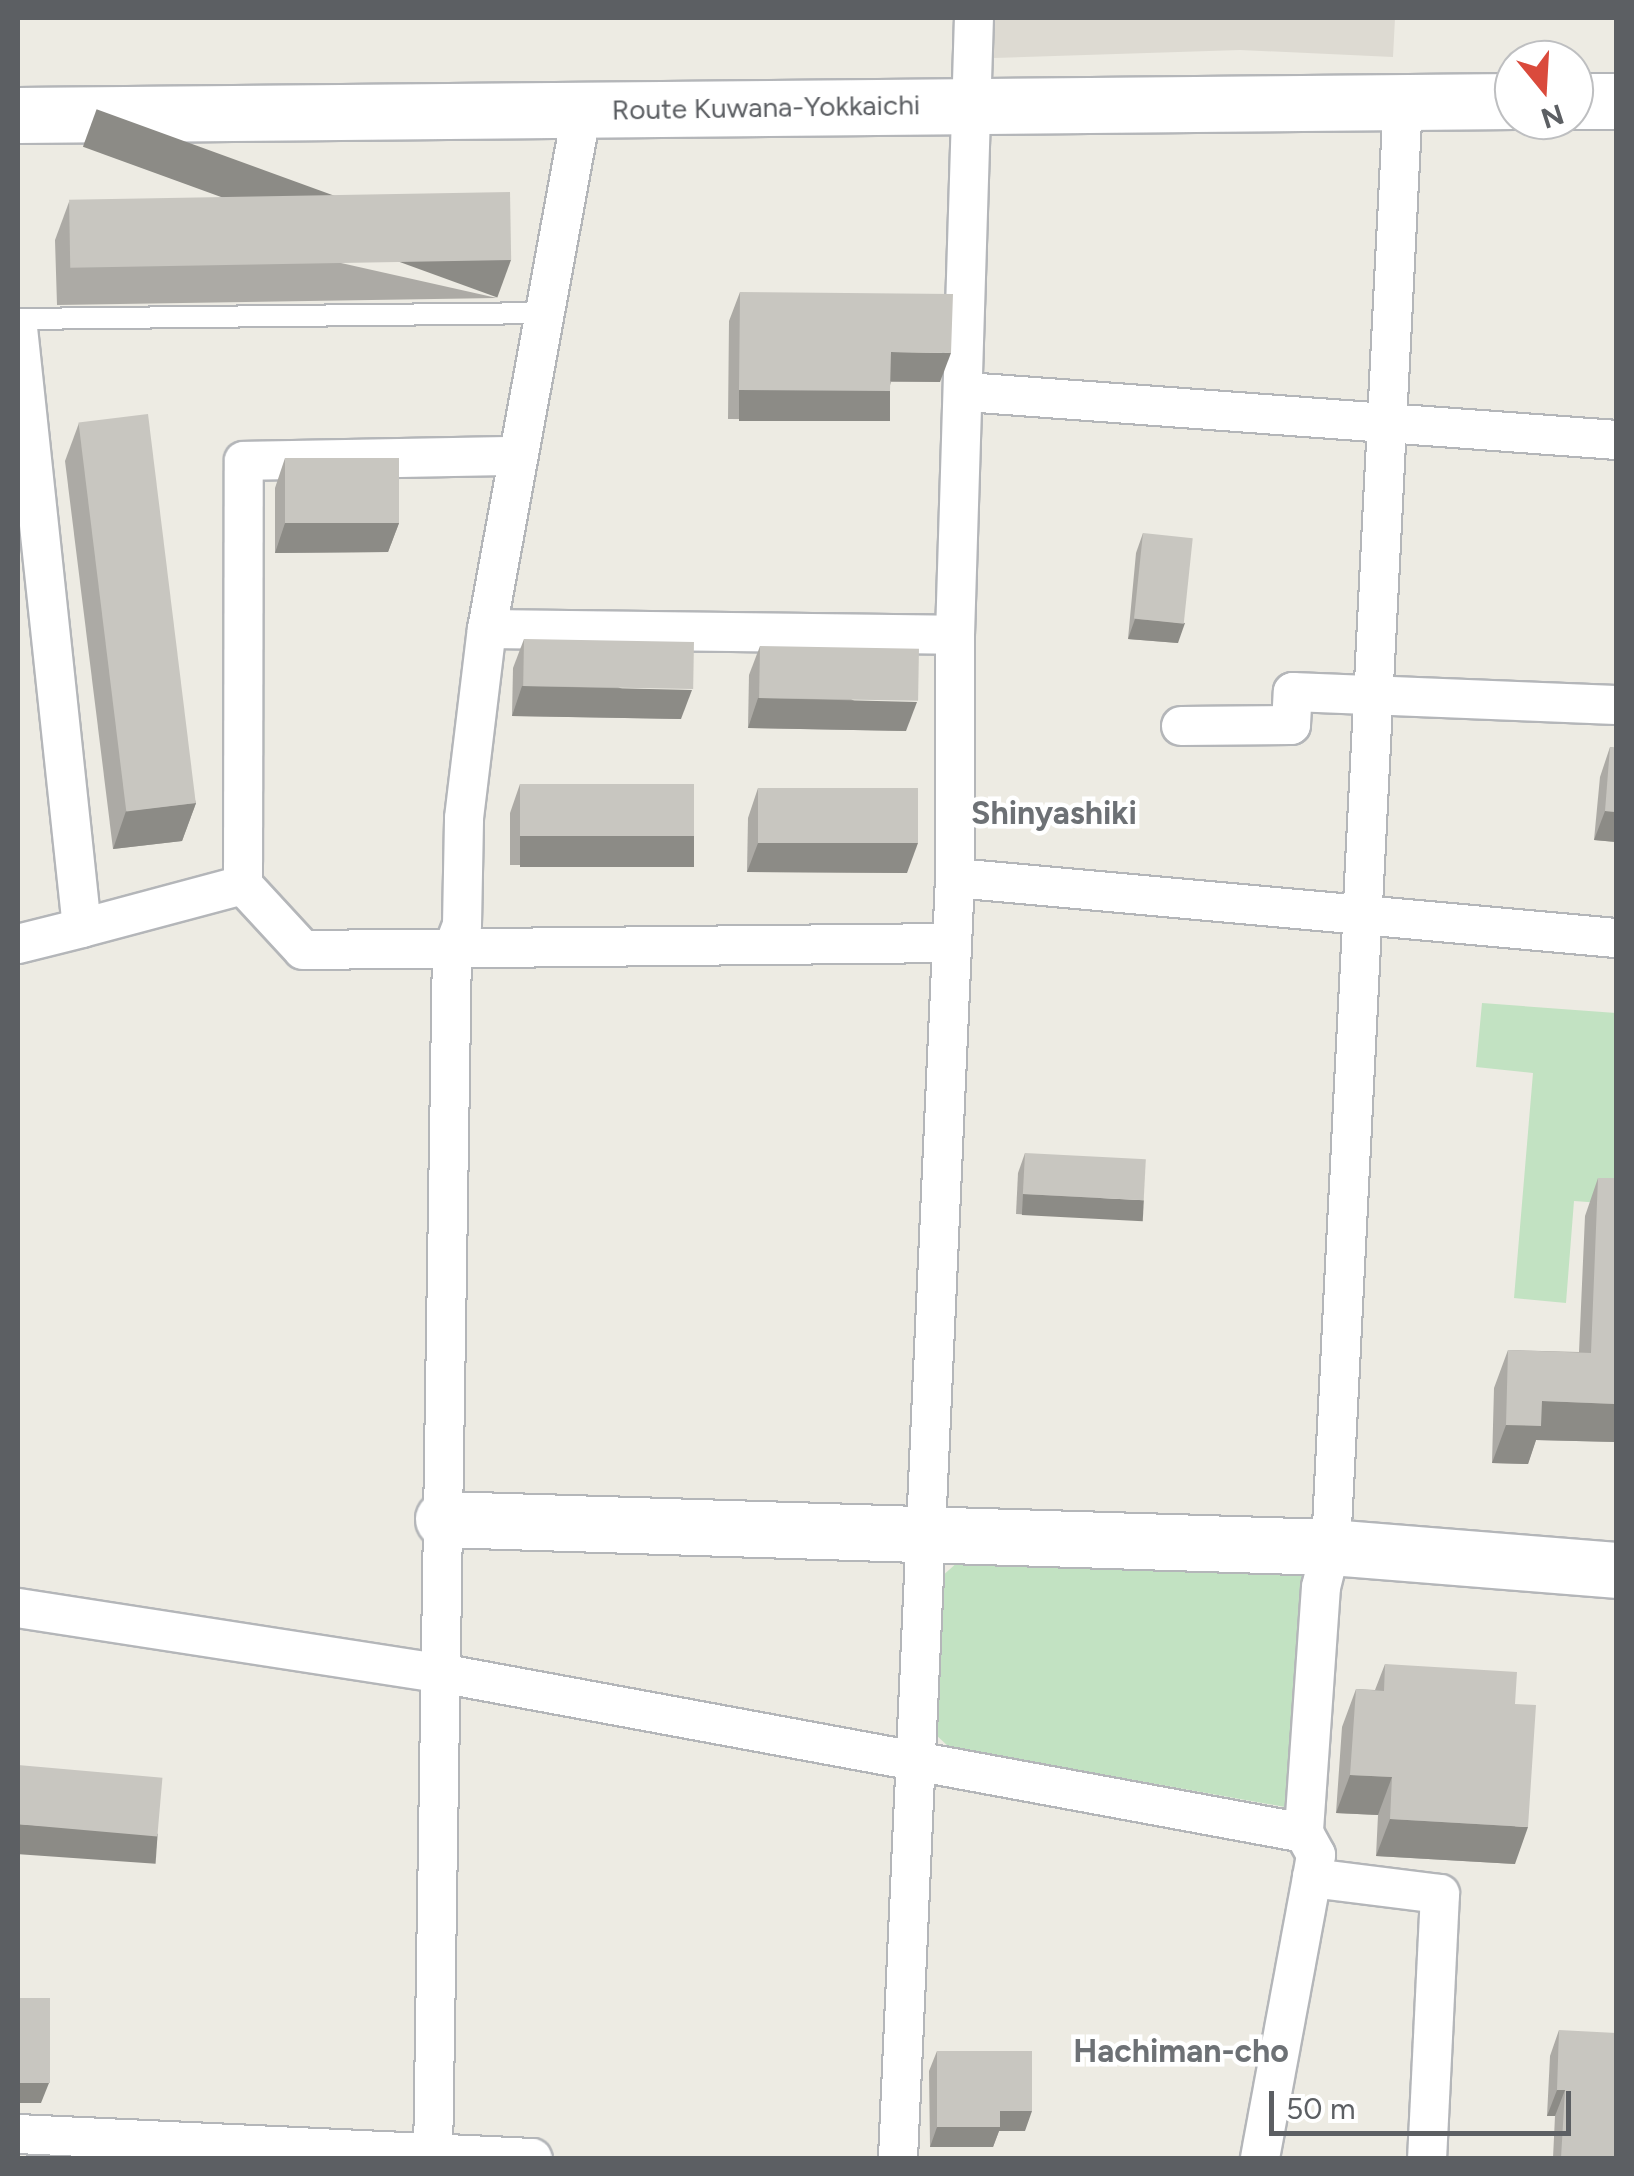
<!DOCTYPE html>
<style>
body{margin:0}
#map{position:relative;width:1634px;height:2176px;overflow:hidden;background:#edebe3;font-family:Figtree,sans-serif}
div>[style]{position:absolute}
.education>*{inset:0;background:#dddad2}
.green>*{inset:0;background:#c2e2c2}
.roads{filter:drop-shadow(2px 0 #b4b6b9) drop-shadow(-2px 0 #b4b6b9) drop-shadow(0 2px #b4b6b9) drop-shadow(0 -2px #b4b6b9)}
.lane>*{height:20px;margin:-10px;padding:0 10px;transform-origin:10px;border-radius:10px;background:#fff}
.street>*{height:38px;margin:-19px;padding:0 19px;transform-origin:19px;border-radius:19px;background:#fff}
.secondary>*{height:55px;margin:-27.5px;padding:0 27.5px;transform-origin:27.5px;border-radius:27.5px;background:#fff}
.wall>*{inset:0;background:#acaaa5}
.shaded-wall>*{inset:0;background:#8c8b86;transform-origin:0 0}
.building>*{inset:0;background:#c8c6c0;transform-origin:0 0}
span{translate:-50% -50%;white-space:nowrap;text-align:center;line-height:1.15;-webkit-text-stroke:9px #fff;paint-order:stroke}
.street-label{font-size:28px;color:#5c5f63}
.quarter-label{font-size:32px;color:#6d7175;font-weight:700}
.frame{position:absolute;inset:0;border:20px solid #5c5f63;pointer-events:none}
.north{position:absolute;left:1494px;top:40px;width:100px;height:100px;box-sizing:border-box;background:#fff;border:2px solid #bebfc1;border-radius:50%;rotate:162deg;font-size:28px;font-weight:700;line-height:40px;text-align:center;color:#5c5f63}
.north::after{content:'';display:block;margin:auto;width:35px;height:45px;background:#da4a3c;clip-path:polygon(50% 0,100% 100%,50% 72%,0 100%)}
.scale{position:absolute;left:1269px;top:2091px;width:302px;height:45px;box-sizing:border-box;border:5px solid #5c5f63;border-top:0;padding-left:12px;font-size:30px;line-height:35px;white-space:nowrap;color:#5c5f63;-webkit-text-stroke:8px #fff;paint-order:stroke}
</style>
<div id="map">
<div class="education">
<div style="clip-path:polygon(993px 18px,1395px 18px,1393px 57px,1240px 50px,993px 58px)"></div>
</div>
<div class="green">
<div style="clip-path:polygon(1482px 1003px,1616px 1013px,1616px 1204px,1574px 1201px,1566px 1303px,1514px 1298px,1533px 1073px,1476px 1067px)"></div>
<div style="clip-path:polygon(959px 1561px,1299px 1571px,1309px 1585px,1285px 1807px,949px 1747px,935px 1734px,940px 1578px)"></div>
</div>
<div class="roads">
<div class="lane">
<div style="left:18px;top:319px;width:525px;rotate:-0.65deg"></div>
</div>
<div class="street">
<div style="left:1403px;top:101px;width:1448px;rotate:92.85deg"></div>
<div style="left:1331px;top:1547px;width:41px;rotate:104deg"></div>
<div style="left:1321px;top:1587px;width:247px;rotate:94deg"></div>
<div style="left:1304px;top:1833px;width:25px;rotate:61deg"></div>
<div style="left:1316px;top:1855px;width:23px;rotate:100deg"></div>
<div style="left:1312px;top:1878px;width:129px;rotate:7.1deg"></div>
<div style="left:1440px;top:1894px;width:264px;rotate:92.8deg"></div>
<div style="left:18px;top:328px;width:603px;rotate:83.91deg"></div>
<div style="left:82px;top:928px;width:66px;rotate:166deg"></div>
<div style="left:966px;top:392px;width:652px;rotate:4.22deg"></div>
<div style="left:487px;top:629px;width:468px;rotate:0.7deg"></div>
<div style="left:1181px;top:726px;width:110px;rotate:-0.5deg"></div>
<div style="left:1291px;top:725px;width:33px;rotate:-87deg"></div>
<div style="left:1293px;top:692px;width:323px;rotate:2.3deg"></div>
<div style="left:955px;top:878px;width:664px;rotate:5.19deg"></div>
<div style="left:243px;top:885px;width:88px;rotate:47.3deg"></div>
<div style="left:303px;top:950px;width:648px;rotate:-0.62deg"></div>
<div style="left:82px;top:928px;width:167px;rotate:-15deg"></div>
<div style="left:243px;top:885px;width:424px;rotate:-89.9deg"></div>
<div style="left:244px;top:461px;width:271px;rotate:-1.1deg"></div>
<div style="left:18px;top:1608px;width:427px;rotate:8.8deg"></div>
<div style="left:440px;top:1673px;width:879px;rotate:10.49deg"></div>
<div style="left:18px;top:2134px;width:515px;rotate:2.67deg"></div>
<div style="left:433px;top:2158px;width:1207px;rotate:-89.1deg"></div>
<div style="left:452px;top:951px;width:28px;rotate:-69deg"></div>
<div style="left:462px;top:925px;width:107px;rotate:-88.9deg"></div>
<div style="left:464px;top:818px;width:190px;rotate:-83.1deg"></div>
<div style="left:487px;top:629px;width:528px;rotate:-79.63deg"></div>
<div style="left:898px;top:2158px;width:1281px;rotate:-87.45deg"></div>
<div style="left:955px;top:878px;width:243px;rotate:-90deg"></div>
<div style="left:955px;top:635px;width:617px;rotate:-88.24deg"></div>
<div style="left:1260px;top:2158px;width:285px;rotate:-79.5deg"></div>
</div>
<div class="secondary">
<div style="left:1574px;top:101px;width:42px"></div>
<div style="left:18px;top:115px;width:1496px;rotate:-0.54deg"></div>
<div style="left:443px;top:1519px;width:888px;rotate:1.81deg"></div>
<div style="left:1331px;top:1547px;width:286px;rotate:4.6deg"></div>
</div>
</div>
<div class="wall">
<div style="clip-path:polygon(69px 202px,497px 298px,57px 305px,55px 240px)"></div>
<div style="clip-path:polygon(740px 292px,940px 382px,891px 382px,880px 420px,728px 419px,729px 321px)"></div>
<div style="clip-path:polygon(79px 423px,196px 803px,182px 841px,113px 849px,65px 461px)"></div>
<div style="clip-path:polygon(285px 458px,399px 523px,388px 552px,275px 553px,275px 488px)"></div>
<div style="clip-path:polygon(1143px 533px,1178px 643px,1128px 639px,1136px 553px)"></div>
<div style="clip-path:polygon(524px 639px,681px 719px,512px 716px,513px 668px)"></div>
<div style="clip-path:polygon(760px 646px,906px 731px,748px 728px,749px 675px)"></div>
<div style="clip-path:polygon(1610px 747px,1616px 748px,1616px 842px,1594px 840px,1600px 777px)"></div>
<div style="clip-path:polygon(520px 784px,694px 836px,683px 865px,510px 865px,510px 813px)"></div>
<div style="clip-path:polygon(758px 788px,907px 873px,747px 872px,748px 818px)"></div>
<div style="clip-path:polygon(1025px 1153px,1136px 1220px,1016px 1214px,1018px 1173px)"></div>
<div style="clip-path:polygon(1598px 1178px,1616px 1442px,1536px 1440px,1528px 1464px,1492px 1463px,1494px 1388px,1508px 1350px,1579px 1352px,1585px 1216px)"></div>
<div style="clip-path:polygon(1385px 1664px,1515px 1704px,1515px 1864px,1376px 1856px,1378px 1815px,1336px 1813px,1342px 1727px,1356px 1689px,1375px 1690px)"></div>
<div style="clip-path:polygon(1559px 2030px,1616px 2158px,1553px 2158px,1555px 2116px,1547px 2116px,1550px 2056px)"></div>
<div style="clip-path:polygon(937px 2051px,1025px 2131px,999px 2131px,993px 2147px,930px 2147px,929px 2071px)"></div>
</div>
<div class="shaded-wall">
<div style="left:511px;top:260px;width:40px;height:441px;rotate:110deg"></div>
<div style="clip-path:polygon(891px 352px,951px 353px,940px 382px,880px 381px)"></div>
<div style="left:739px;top:390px;width:151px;height:31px"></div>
<div style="clip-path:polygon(285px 523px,399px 523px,388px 552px,275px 553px)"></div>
<div style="clip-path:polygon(1135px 619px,1185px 623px,1178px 643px,1128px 639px)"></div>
<div style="clip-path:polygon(522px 686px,692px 690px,681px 719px,512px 716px)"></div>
<div style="clip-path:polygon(758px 698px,917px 702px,906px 731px,748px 728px)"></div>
<div style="clip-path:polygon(196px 803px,182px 841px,113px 849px,126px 811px)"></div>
<div style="clip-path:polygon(1605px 811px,1616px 812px,1616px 842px,1594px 840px)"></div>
<div style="left:520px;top:836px;width:174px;height:31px"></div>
<div style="clip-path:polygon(758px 843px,918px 843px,907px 873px,747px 872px)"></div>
<div style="left:1023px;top:1194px;width:121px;height:21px;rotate:3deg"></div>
<div style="clip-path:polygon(1542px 1401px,1616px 1404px,1616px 1442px,1536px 1440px,1528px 1464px,1492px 1463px,1506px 1425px)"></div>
<div style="clip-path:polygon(1350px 1775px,1392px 1777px,1378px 1815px,1336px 1813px)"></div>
<div style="clip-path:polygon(1390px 1819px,1528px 1827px,1515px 1864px,1376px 1856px)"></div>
<div style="left:18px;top:1824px;width:140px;height:30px;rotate:4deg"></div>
<div style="clip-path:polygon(18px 2083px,49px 2083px,41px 2103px,18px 2103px)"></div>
<div style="clip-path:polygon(1557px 2090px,1565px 2090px,1555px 2116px,1547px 2116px)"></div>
<div style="clip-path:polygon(1000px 2111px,1032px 2111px,1025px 2131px,999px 2131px,993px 2147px,930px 2147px,937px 2127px)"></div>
</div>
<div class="building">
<div style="left:510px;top:192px;width:68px;height:441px;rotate:89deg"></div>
<div style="clip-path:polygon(740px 292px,953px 294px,951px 353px,891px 352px,890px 391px,739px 390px)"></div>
<div style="left:148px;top:414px;width:392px;height:70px;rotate:83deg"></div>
<div style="left:285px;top:458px;width:114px;height:65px"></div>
<div style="left:1143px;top:533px;width:50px;height:86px;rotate:6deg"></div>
<div style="left:524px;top:639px;width:170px;height:47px;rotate:1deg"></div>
<div style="left:760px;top:646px;width:159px;height:52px;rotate:1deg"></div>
<div style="clip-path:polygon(1610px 747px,1616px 748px,1616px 812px,1605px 811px)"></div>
<div style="left:520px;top:784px;width:174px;height:52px"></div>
<div style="left:758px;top:788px;width:160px;height:55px"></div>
<div style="left:1025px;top:1153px;width:121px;height:41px;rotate:3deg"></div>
<div style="clip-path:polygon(1598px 1178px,1616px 1178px,1616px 1404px,1542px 1401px,1541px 1426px,1506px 1425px,1508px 1350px,1591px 1353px)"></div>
<div style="clip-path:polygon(1385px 1664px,1517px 1672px,1515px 1704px,1536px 1705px,1528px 1827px,1390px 1819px,1392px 1777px,1350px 1775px,1356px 1689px,1384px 1691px)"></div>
<div style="left:18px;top:1765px;width:145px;height:59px;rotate:5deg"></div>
<div style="left:18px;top:1998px;width:32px;height:85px"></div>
<div style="clip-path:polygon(1559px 2030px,1616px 2033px,1616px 2158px,1561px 2158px,1565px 2090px,1557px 2090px)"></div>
<div style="clip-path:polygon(937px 2051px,1032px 2051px,1032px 2111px,1000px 2111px,1000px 2127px,937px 2127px)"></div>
</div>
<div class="street-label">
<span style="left:766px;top:107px;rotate:-1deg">Route Kuwana-Yokkaichi</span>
</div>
<div class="quarter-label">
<span style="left:1054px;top:813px">Shinyashiki</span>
<span style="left:1181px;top:2051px">Hachiman-cho</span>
</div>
<div class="frame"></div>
<div class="north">N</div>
<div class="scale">50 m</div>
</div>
